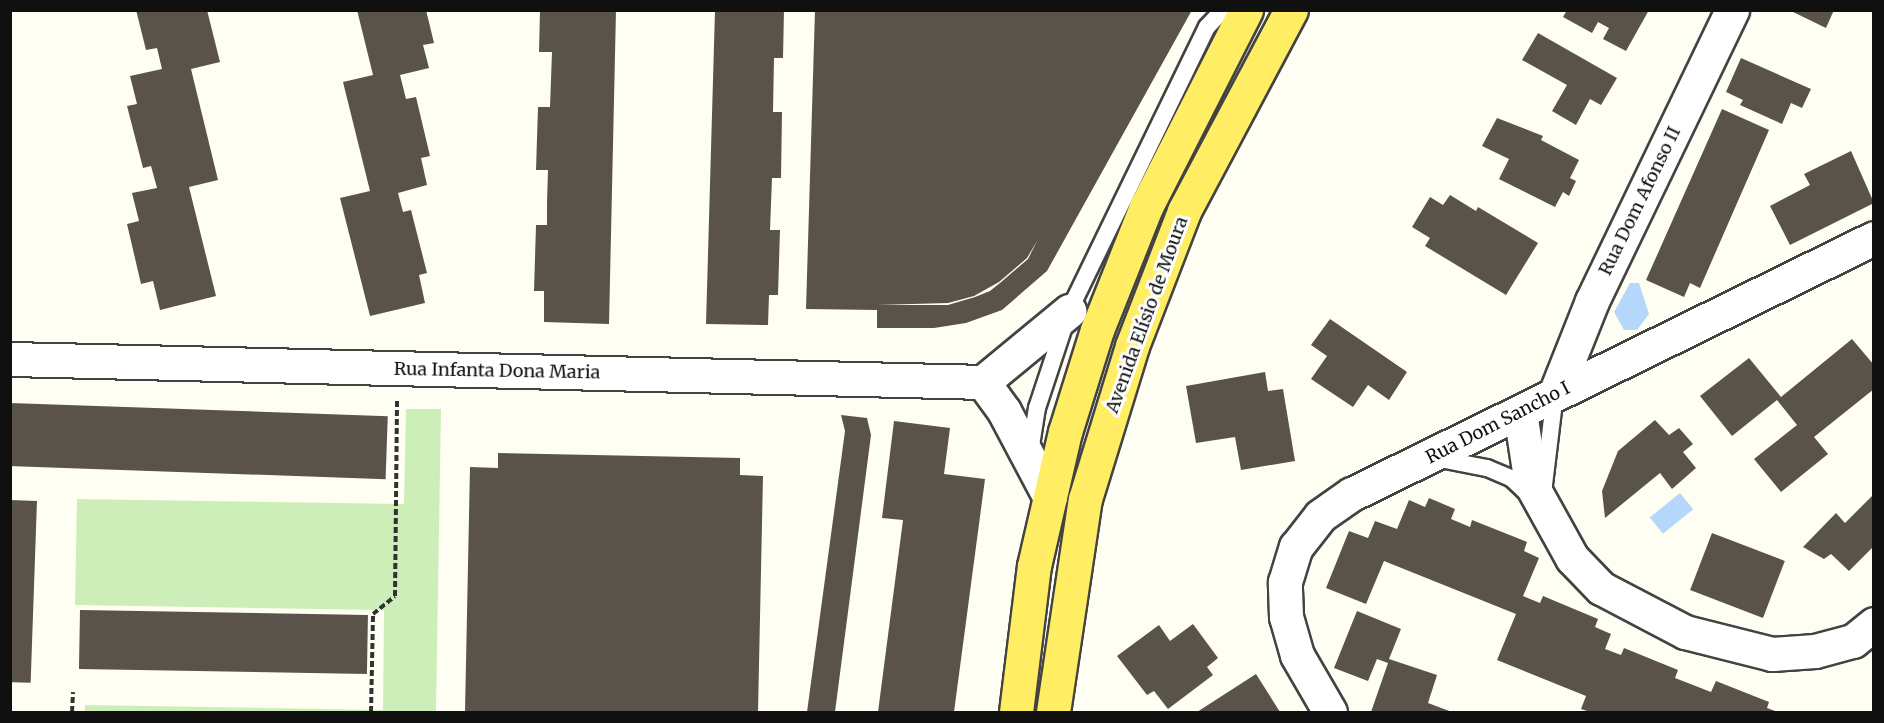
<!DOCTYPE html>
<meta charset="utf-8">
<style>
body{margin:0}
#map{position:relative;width:1884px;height:723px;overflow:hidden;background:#fffef3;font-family:Merriweather,serif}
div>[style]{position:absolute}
.green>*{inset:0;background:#ceeeb9}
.water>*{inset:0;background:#b4d7fb;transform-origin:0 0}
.building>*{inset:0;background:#5a534b;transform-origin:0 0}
.path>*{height:4px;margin-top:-2px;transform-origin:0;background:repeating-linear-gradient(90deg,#323232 0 6px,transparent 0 9px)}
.roads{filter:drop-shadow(2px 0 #434343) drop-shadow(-2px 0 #434343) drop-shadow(0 2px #434343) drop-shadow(0 -2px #434343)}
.lane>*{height:16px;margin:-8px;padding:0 8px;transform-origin:8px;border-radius:8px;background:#fff}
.street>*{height:33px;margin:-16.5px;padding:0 16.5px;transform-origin:16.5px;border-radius:16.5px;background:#fff}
.primary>*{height:33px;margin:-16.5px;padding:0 16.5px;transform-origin:16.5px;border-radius:16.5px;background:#ffed63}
span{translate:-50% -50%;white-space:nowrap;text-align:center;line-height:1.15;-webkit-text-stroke:6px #fff;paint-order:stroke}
.street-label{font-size:18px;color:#101010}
.frame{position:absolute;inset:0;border:12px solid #101010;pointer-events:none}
</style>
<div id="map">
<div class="green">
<div style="clip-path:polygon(406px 409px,441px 409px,436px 712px,85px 712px,85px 705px,383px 710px,384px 610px,75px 605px,77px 499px,404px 504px)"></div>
</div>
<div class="water">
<div style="clip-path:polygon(1630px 283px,1639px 283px,1649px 314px,1637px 330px,1624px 330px,1614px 312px)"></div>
<div style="left:1680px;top:493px;width:21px;height:39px;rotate:51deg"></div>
</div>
<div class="building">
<div style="clip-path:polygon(136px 10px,207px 10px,220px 62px,191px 69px,218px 180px,189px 187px,216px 296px,160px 310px,153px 281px,141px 284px,127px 224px,139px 221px,132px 193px,157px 188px,151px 166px,143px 168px,127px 106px,137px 104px,130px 76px,162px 69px,157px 48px,146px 50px)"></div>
<div style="clip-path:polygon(357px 10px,426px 10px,434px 43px,423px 45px,429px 68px,400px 75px,406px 99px,416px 97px,430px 156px,421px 158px,427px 185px,398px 193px,403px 212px,411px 210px,427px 273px,419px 275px,425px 303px,370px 316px,340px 198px,370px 191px,343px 82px,373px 75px)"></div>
<div style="clip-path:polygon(540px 10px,616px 10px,609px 324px,544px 322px,544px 291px,534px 291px,536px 225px,547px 225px,547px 202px,548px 170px,536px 170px,538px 107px,550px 107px,552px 52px,539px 52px)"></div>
<div style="clip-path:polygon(715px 10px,784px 10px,783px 58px,774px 58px,773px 112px,782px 112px,781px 178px,772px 178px,770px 230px,780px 230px,778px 295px,769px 295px,768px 325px,706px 324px)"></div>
<div style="clip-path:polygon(evenodd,815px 10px,1192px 10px,1047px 271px,1002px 310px,966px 323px,934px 328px,877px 328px,877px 310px,806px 309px,815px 10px,1037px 241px,1028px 259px,1000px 283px,990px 291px,975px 297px,948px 305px,877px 305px,948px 303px,974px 296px,999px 282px,1027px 258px,1037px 241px)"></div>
<div style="clip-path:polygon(1567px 10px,1649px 10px,1626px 51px,1603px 39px,1609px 28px,1598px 22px,1592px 33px,1563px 17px)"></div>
<div style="clip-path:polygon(1789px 10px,1834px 10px,1826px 28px)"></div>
<div style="clip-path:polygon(1538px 33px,1617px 78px,1601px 105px,1590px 99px,1576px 125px,1552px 111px,1567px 85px,1522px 60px)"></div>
<div style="clip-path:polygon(1741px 58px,1811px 89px,1802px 108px,1791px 103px,1782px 124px,1740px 105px,1743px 100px,1726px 92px)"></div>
<div style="clip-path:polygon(1722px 109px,1769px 130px,1700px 288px,1690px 283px,1684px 297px,1646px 280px)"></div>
<div style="clip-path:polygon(1497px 118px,1543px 136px,1541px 140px,1579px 160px,1570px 178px,1576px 181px,1569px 196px,1563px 192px,1555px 207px,1499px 179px,1509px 159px,1482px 146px)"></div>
<div style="clip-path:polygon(1851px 151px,1874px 203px,1790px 245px,1770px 206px,1810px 185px,1804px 174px)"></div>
<div style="clip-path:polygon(1450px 195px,1476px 211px,1478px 207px,1538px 243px,1506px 295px,1425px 246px,1430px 238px,1412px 227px,1430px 197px,1443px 205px)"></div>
<div style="clip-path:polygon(1330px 319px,1407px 372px,1389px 400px,1368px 385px,1353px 407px,1311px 379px,1327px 356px,1311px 345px)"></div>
<div style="clip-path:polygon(1852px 339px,1874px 365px,1874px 389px,1814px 437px,1828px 454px,1781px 492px,1754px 459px,1797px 425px,1777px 400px,1732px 436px,1700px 396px,1749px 358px,1781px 397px)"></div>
<div style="clip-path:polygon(1265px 372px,1268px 391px,1283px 389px,1295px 461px,1241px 470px,1235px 437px,1196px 443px,1186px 386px)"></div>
<div style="left:10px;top:403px;width:378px;height:63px;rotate:2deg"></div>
<div style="clip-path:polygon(841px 415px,867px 418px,871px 435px,835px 712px,807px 712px,845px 431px)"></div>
<div style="clip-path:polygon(1655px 420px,1669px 435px,1679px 428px,1693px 444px,1683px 452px,1696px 468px,1672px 489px,1660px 473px,1605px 518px,1602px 491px,1618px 451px)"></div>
<div style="clip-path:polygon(894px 421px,950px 428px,944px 474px,985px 479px,954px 712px,878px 712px,903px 520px,882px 518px)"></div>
<div style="clip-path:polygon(498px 453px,740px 458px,740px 475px,763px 476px,758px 712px,465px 712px,470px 467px,498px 468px)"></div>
<div style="clip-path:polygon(1874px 494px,1874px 546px,1849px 571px,1831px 554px,1824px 559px,1803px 547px,1836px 513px,1845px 523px)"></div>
<div style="clip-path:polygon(1429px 498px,1455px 509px,1451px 519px,1470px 527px,1472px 520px,1527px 542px,1524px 551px,1539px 558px,1523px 596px,1540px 603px,1543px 596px,1598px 619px,1595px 627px,1611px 634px,1605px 649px,1621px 655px,1624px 648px,1678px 670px,1675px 678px,1711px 692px,1716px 681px,1769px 702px,1767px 708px,1778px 712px,1590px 712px,1581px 709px,1586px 696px,1497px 660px,1516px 614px,1384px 561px,1366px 604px,1326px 588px,1349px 531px,1368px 538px,1375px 521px,1397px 529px,1409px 500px,1425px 507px)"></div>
<div style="left:10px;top:500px;width:27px;height:182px;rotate:2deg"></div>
<div style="left:1712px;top:533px;width:78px;height:61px;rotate:21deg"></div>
<div style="left:80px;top:610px;width:288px;height:59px;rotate:1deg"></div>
<div style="clip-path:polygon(1357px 611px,1401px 629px,1389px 659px,1437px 675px,1428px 703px,1452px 712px,1371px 712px,1388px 663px,1377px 659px,1368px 681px,1334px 668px)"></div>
<div style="clip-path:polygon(1193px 624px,1218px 658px,1207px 667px,1213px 675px,1168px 709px,1154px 691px,1147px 695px,1117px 656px,1159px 625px,1170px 641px)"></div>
<div style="clip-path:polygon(1256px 674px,1280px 712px,1197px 712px)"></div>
</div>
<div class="path">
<div style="left:72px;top:712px;width:20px;rotate:-87deg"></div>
<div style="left:371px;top:712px;width:98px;rotate:-88.8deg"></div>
<div style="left:373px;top:614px;width:28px;rotate:-39deg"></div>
<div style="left:395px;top:596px;width:197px;rotate:-89.4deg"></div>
</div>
<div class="roads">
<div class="lane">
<div style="left:1030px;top:452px;width:45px;rotate:-81deg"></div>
<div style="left:1037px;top:408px;width:102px;rotate:-71.7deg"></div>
<div style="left:1069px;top:311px;width:316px;rotate:-64.1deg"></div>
<div style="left:1207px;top:27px;width:23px;rotate:-47deg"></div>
<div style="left:1435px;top:458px;width:53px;rotate:10.9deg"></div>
<div style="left:1487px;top:468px;width:26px;rotate:23deg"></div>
<div style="left:1511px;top:478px;width:25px;rotate:43deg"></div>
<div style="left:1543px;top:493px;width:100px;rotate:-83.1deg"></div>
</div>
<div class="street">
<div style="left:10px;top:359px;width:973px;rotate:1.35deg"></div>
<div style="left:983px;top:382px;width:112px;rotate:-39.5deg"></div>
<div style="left:983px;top:382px;width:36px;rotate:54deg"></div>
<div style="left:1004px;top:411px;width:98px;rotate:62.1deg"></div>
<div style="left:1555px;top:394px;width:100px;rotate:-68.3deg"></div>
<div style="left:1592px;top:301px;width:323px;rotate:-64.3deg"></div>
<div style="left:1520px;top:412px;width:73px;rotate:81.3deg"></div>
<div style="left:1531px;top:484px;width:85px;rotate:61deg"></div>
<div style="left:1572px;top:558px;width:42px;rotate:46deg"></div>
<div style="left:1601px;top:588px;width:95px;rotate:27.6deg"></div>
<div style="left:1685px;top:632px;width:90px;rotate:14.2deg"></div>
<div style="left:1772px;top:654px;width:43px;rotate:-4deg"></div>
<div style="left:1815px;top:651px;width:39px;rotate:-15deg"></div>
<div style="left:1853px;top:641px;width:27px;rotate:-39deg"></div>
<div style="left:1330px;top:712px;width:66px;rotate:-120.1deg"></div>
<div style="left:1297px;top:655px;width:40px;rotate:-106deg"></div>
<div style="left:1286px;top:617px;width:35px;rotate:-92deg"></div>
<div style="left:1285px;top:582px;width:37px;rotate:-73deg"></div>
<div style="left:1296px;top:547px;width:39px;rotate:-52deg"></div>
<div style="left:1320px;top:516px;width:39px;rotate:-35deg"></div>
<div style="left:1352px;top:494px;width:581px;rotate:-26.12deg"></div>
</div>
<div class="primary">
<div style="left:1016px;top:712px;width:147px;rotate:-83deg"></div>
<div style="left:1034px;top:566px;width:138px;rotate:-77deg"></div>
<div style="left:1065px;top:432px;width:107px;rotate:-72.6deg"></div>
<div style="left:1097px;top:330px;width:132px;rotate:-68.3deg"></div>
<div style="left:1146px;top:207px;width:221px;rotate:-63.1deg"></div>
<div style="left:1053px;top:712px;width:215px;rotate:-81.5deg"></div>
<div style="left:1085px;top:499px;width:160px;rotate:-72.9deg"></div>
<div style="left:1132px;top:346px;width:145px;rotate:-68.9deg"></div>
<div style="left:1184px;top:211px;width:228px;rotate:-62deg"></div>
</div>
</div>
<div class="street-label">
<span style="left:1640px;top:201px;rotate:-64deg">Rua Dom Afonso II</span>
<span style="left:1147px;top:315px;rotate:-70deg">Avenida Elísio de Moura</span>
<span style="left:497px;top:371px;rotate:1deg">Rua Infanta Dona Maria</span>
<span style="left:1498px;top:423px;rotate:-27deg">Rua Dom Sancho I</span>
</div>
<div class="frame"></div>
</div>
